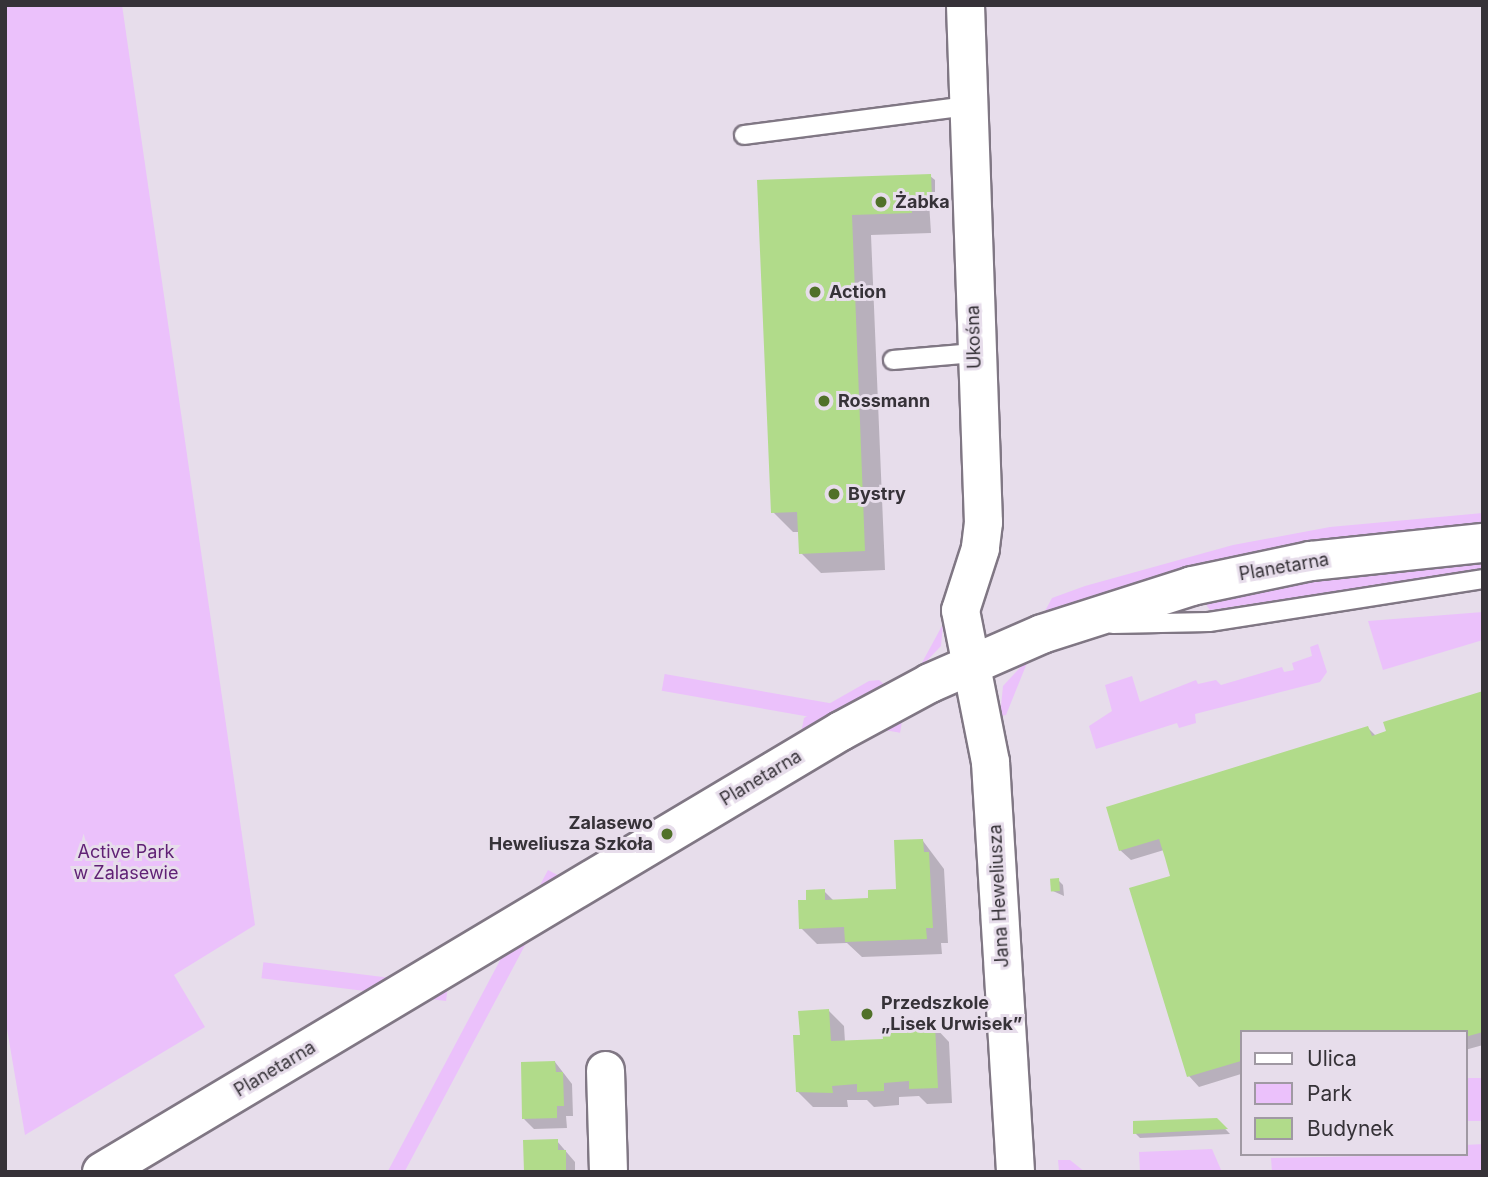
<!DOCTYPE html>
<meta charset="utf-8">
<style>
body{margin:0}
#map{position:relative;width:1488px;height:1177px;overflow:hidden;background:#e7ddeb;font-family:Inter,sans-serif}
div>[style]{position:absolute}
.green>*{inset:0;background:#ebc1fb;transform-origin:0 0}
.shadow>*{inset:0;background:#0003}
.building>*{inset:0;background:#b1db8a;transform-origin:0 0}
.roads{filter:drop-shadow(2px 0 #807784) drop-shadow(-2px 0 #807784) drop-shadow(0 2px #807784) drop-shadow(0 -2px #807784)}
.lane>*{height:18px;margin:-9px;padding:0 9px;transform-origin:9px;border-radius:9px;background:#fff}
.street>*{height:37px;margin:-18.5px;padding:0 18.5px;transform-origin:18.5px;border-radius:18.5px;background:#fff}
.secondary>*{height:38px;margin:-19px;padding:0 19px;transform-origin:19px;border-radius:19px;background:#fff}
.dots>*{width:19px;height:19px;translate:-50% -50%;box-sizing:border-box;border:4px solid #e7ddeb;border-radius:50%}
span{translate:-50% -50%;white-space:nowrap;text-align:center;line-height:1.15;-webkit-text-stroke:6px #e7ddeb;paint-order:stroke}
.poi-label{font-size:18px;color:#363238;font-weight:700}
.left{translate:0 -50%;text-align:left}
.right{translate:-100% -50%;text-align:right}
.street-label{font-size:18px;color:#363238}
.park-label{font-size:18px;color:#602175}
.frame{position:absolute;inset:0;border:7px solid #363238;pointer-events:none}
.legend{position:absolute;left:1240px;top:1030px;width:228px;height:126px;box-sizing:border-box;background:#e7ddeb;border:2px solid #a099a3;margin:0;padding:9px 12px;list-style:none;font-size:21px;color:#363238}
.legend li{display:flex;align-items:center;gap:14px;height:35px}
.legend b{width:35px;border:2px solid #a099a3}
</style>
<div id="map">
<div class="green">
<div style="clip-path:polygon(5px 5px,122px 5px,255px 925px,174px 975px,205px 1027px,25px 1135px,5px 1017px)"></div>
<div style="clip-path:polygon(1483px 513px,1483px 525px,1320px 541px,1161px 578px,1045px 611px,1052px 598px,1085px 586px,1233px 545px,1330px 527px)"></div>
<div style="clip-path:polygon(1483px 559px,1482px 570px,1210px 610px,1207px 606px,1207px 600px,1342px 572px)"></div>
<div style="clip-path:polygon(1483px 612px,1483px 640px,1383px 670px,1368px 621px)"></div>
<div style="clip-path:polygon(943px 624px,941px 646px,918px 670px)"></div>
<div style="clip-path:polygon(1318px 644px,1327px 672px,1320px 682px,1195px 714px,1196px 723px,1179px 728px,1177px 723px,1096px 749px,1089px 726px,1112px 711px,1105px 685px,1132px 676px,1140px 702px,1196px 680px,1198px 684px,1216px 680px,1221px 685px,1282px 667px,1284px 672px,1294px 670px,1292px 663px,1312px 656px,1310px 647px)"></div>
<div style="clip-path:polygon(1029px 658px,1006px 715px,1000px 716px,1003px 686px)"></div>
<div style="clip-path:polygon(879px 680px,886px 686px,801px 733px,804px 718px,869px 681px)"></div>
<div style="left:903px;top:716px;width:17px;height:242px;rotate:100deg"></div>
<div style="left:548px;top:870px;width:15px;height:589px;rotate:28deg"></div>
<div style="left:448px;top:985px;width:16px;height:186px;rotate:97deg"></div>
<div style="left:1483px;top:1078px;width:43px;height:19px;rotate:90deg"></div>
<div style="clip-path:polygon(1483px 1144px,1483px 1170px,1272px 1172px,1271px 1158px,1465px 1154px,1465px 1145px)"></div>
<div style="clip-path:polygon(1212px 1149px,1222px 1172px,1140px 1172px,1139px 1152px)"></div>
<div style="clip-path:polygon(1058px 1160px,1070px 1160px,1085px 1172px,1054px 1172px,1059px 1171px)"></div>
</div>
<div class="shadow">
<div style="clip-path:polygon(930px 176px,935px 180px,935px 202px,929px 202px,931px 233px,871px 235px,885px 570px,821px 573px,801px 553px,800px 532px,793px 532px,773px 512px,758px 181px)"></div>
<div style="clip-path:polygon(1483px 693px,1483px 1045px,1465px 1050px,1465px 1032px,1241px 1032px,1241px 1074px,1199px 1087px,1189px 1076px,1131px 889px,1172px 877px,1164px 850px,1131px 860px,1120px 850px,1368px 728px,1376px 736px)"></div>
<div style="clip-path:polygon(923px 841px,944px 869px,948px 943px,941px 943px,942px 954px,862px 957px,847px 943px,817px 944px,801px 928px,808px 902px,824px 891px,834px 901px,870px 899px,898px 890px)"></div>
<div style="clip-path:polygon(1058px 880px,1063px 885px,1064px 896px,1053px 891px)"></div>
<div style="clip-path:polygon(829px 1011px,844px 1026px,845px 1042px,885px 1040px,934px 1026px,949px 1042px,952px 1103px,927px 1104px,919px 1096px,899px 1097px,899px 1105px,874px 1107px,867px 1100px,847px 1100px,848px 1107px,813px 1107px,798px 1092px,801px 1037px)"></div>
<div style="clip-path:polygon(555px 1062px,572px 1084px,573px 1116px,566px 1116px,567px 1128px,534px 1129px,524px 1119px)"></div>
<div style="clip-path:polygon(1216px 1119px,1230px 1134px,1140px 1138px,1135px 1133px)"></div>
<div style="clip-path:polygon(557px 1141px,575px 1162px,575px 1172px,526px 1172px)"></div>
</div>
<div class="building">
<div style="clip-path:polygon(931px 174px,932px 198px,911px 198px,912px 213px,852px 215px,865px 551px,799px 554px,797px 512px,771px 513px,757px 180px)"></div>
<div style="clip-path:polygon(1483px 691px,1483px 1032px,1465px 1037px,1465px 1032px,1241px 1032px,1241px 1061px,1187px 1077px,1129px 888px,1170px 876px,1165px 858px,1159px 839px,1119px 851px,1106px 807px,1368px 726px,1372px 736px,1386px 731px,1383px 722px)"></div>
<div style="clip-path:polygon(923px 839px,924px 852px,929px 852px,933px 928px,926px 928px,927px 939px,845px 942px,844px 927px,799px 929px,798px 900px,806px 900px,806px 890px,825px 889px,825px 900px,868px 898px,868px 890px,896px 889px,894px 840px)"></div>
<div style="left:1059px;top:878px;width:13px;height:9px;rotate:86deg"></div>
<div style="clip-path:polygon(829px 1009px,831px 1041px,883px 1039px,882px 1032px,935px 1025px,938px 1088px,909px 1089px,909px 1081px,884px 1083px,884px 1091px,857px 1092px,857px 1084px,832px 1086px,833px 1093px,796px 1092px,793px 1035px,800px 1035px,798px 1011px)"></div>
<div style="clip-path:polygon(555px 1061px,556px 1072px,563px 1072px,564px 1106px,557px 1106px,557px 1118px,522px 1119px,521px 1062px)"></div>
<div style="clip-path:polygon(1217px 1118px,1228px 1129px,1133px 1134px,1133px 1121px)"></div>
<div style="clip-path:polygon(558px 1139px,558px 1150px,566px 1150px,566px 1172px,524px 1172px,523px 1140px)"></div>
</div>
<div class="roads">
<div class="lane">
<div style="left:744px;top:135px;width:224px;rotate:-7.4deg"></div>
<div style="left:893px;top:360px;width:81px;rotate:-4.9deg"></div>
<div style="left:1113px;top:624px;width:96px;rotate:-1.2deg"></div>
<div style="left:1209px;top:622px;width:277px;rotate:-8.9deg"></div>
</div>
<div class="street">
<div style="left:965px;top:5px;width:517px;rotate:88.01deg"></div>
<div style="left:983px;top:522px;width:26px;rotate:97deg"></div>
<div style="left:980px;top:548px;width:65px;rotate:107.9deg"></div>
<div style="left:960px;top:610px;width:155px;rotate:78.8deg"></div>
<div style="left:990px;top:762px;width:411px;rotate:86.5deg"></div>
<div style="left:605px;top:1070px;width:102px;rotate:88.3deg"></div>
</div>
<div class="secondary">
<div style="left:102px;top:1172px;width:861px;rotate:-30.83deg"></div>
<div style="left:841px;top:731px;width:101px;rotate:-28.3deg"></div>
<div style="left:930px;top:683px;width:122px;rotate:-23.6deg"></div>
<div style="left:1042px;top:634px;width:157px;rotate:-17.7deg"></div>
<div style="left:1192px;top:586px;width:122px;rotate:-11.9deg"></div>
<div style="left:1311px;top:561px;width:173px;rotate:-6deg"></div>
</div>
</div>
<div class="dots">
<div style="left:881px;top:202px;background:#507129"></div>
<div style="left:815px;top:292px;background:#507129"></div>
<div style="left:824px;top:401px;background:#507129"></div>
<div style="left:834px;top:494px;background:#507129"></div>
<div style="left:667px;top:834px;background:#507129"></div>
<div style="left:867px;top:1014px;background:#507129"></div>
</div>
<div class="poi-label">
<span class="left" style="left:895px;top:202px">Żabka</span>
<span class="left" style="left:829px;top:292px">Action</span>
<span class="left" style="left:838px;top:401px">Rossmann</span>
<span class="left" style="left:848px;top:494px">Bystry</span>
<span class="right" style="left:653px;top:834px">Zalasewo<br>Heweliusza Szkoła</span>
<span class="left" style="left:881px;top:1014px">Przedszkole<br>„Lisek Urwisek”</span>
</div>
<div class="street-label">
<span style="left:974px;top:337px;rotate:-92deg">Ukośna</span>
<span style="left:1284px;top:567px;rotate:-10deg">Planetarna</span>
<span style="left:761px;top:778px;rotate:-31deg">Planetarna</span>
<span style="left:999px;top:896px;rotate:-93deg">Jana Heweliusza</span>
<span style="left:275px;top:1069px;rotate:-31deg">Planetarna</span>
</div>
<div class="park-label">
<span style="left:126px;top:863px">Active Park<br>w Zalasewie</span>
</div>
<div class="frame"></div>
<ul class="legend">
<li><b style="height:9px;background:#fff"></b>Ulica</li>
<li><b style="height:19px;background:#ebc1fb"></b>Park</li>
<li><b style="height:19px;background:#b1db8a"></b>Budynek</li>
</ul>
</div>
